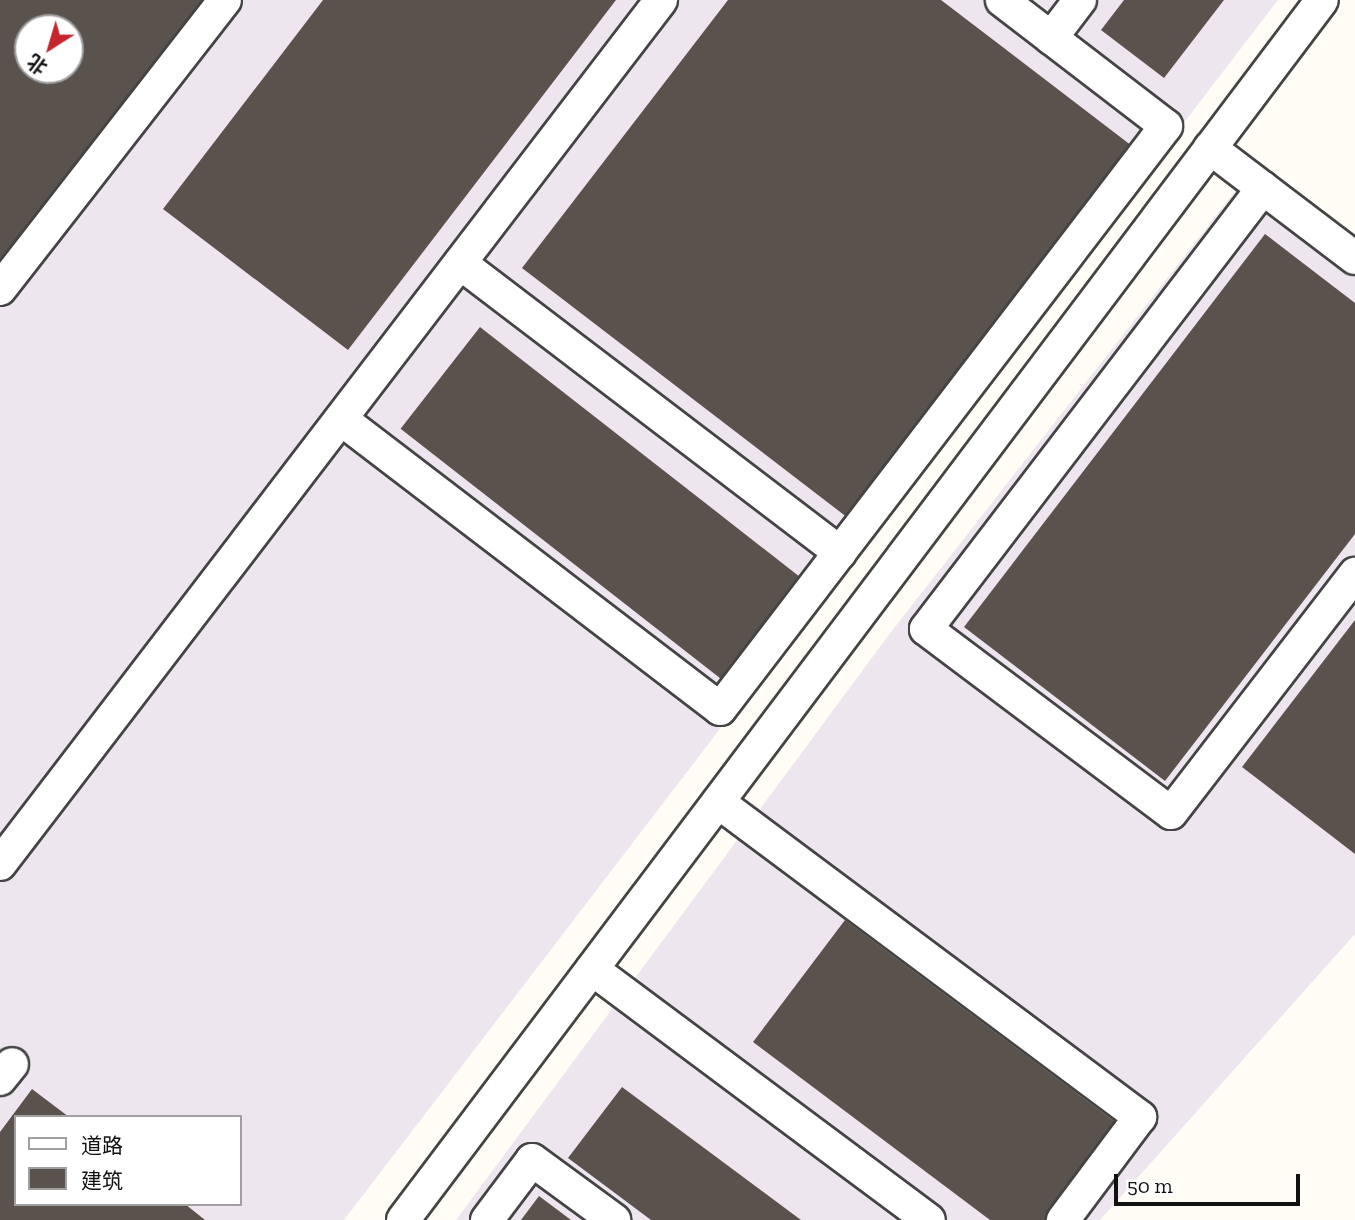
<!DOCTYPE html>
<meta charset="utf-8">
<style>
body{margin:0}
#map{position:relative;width:1355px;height:1220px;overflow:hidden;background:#fffdf5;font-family:"Zilla Slab","Noto Sans SC",serif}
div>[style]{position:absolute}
.industrial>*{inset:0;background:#eee6ef}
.building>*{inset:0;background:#5a524d;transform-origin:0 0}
.roads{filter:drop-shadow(2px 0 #444) drop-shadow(-2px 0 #444) drop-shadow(0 2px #444) drop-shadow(0 -2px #444)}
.minor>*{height:32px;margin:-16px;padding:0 16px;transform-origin:16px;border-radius:16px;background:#fff}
span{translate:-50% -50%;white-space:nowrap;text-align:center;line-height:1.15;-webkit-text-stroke:7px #fff;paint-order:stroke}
.legend{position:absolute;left:14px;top:1115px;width:228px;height:91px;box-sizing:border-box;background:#fff;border:2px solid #a0a0a0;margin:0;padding:9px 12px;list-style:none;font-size:21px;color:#111}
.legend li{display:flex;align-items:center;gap:14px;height:35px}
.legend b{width:35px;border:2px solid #a0a0a0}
.north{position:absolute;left:14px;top:14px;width:70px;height:70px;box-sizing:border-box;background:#fff;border:2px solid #a0a0a0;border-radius:50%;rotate:217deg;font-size:19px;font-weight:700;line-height:28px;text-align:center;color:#111}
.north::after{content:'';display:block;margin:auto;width:24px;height:32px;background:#c4262e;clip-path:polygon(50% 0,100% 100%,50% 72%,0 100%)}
.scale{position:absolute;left:1114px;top:1174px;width:186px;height:32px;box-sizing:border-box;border:4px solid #111;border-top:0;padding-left:9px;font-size:21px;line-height:24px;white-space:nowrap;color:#111;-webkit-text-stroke:5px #fff;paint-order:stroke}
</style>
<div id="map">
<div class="industrial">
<div style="clip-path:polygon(evenodd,0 0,1278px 0,344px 1220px,0 1220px,0 0,28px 28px,70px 28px,70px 70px,28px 70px,28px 28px,0 0,16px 1117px,240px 1117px,240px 1204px,16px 1204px,16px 1117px)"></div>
<div style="clip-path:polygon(1257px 163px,1355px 238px,1355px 934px,1100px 1220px,456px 1220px,888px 636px)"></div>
</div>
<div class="building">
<div style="clip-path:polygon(evenodd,0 0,209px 0,0 278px,0 0,28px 28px,70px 28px,70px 70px,28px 70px,28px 28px)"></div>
<div style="clip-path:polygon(323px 0,616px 0,348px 350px,163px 209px)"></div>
<div style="clip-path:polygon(728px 0,941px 0,1132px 146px,848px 518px,522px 268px)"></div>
<div style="clip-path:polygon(1124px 0,1224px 0,1164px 78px,1101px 30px)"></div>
<div style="clip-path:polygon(1265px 234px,1355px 303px,1355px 534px,1165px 781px,964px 627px)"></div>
<div style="left:480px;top:327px;width:406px;height:129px;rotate:38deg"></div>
<div style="clip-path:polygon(1355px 620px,1355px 854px,1242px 767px)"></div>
<div style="clip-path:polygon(845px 920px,1122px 1127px,1052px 1220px,990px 1220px,753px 1042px)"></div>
<div style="clip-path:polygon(622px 1087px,801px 1220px,651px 1220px,568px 1158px)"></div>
<div style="clip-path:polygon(32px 1089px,69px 1117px,16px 1117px,16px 1204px,185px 1204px,205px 1220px,0 1220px,0 1132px)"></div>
<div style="clip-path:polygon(539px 1196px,571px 1220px,521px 1220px)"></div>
</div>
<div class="roads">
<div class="minor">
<div style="left:1051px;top:38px;width:48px;rotate:-52.7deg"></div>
<div style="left:1210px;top:148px;width:182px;rotate:37.2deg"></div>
<div style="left:1263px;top:188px;width:555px;rotate:127.39deg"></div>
<div style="left:926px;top:629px;width:306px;rotate:36.9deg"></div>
<div style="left:1171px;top:813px;width:302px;rotate:-52.4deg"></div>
<div style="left:460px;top:263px;width:478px;rotate:37.3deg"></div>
<div style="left:0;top:289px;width:366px;rotate:-52.1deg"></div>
<div style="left:341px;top:419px;width:477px;rotate:37.4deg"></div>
<div style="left:720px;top:709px;width:734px;rotate:-52.58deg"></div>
<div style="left:1166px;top:126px;width:207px;rotate:-142.5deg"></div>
<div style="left:718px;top:802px;width:527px;rotate:36.74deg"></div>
<div style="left:1140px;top:1117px;width:129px;rotate:126.8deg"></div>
<div style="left:0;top:864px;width:1088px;rotate:-52.58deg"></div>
<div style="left:592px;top:969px;width:420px;rotate:36.7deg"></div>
<div style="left:0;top:1079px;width:19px;rotate:-51deg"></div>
<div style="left:403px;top:1220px;width:1527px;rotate:-53.01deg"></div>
<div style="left:487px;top:1220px;width:75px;rotate:-53.1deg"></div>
<div style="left:532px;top:1160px;width:102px;rotate:36.2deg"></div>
</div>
</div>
<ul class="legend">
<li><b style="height:9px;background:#fff"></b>道路</li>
<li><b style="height:19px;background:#5a524d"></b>建筑</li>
</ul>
<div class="north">北</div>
<div class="scale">50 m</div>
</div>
